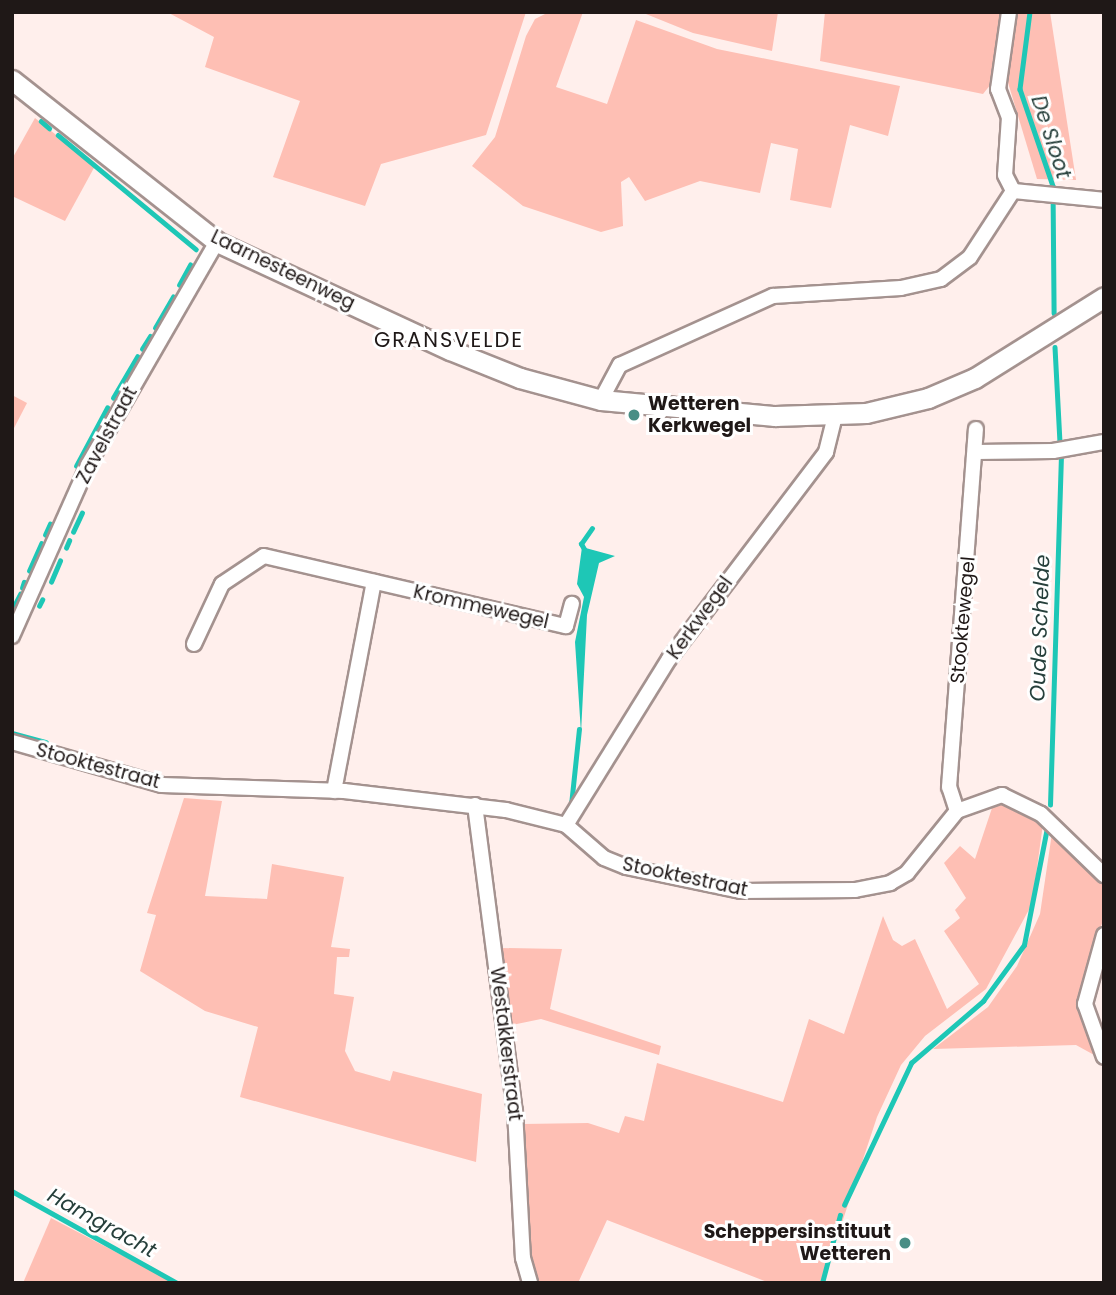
<!DOCTYPE html>
<style>
body{margin:0}
#map{position:relative;width:1116px;height:1295px;overflow:hidden;background:#ffefec;font-family:Poppins,sans-serif}
div>[style]{position:absolute}
.green>*{inset:0;background:#febfb4}
.water>*{inset:0;background:#1ec7b6}
.stream>*{height:4.5px;margin:-2.25px;padding:0 2.25px;transform-origin:2.25px;border-radius:2.25px;background:#1ec7b6}
.roads{filter:drop-shadow(2px 0 #a4928f) drop-shadow(-2px 0 #a4928f) drop-shadow(0 2px #a4928f) drop-shadow(0 -2px #a4928f)}
.street>*{height:14px;margin:-7px;padding:0 7px;transform-origin:7px;border-radius:7px;background:#fff}
.secondary>*{height:19px;margin:-9.5px;padding:0 9.5px;transform-origin:9.5px;border-radius:9.5px;background:#fff}
.dots>*{width:19px;height:19px;translate:-50% -50%;box-sizing:border-box;border:4px solid #fff;border-radius:50%}
span{translate:-50% -50%;white-space:nowrap;text-align:center;line-height:1.15;-webkit-text-stroke:6px #fff;paint-order:stroke}
.street-label{font-size:19px;color:#1f1817}
.poi-label{font-size:19px;color:#1f1817;font-weight:700}
.left{translate:0 -50%;text-align:left}
.right{translate:-100% -50%;text-align:right}
.water-label{font-size:21px;color:#263f3b;font-style:italic}
.neighbourhood-label{font-size:21px;color:#1f1817;letter-spacing:2px}
.frame{position:absolute;inset:0;border:14px solid #1f1817;pointer-events:none}
</style>
<div id="map">
<div class="green">
<div style="clip-path:polygon(167px 12px,526px 12px,486px 135px,381px 164px,365px 206px,273px 177px,300px 101px,205px 67px,214px 37px)"></div>
<div style="clip-path:polygon(549px 12px,583px 12px,556px 87px,607px 104px,636px 20px,717px 49px,900px 86px,888px 136px,850px 125px,831px 208px,790px 200px,798px 149px,771px 143px,760px 193px,700px 181px,645px 201px,629px 177px,621px 182px,623px 226px,601px 232px,523px 206px,472px 166px,495px 137px,526px 36px,535px 19px)"></div>
<div style="clip-path:polygon(641px 12px,778px 12px,772px 51px,693px 33px)"></div>
<div style="clip-path:polygon(825px 12px,1002px 12px,991px 84px,983px 94px,820px 61px)"></div>
<div style="clip-path:polygon(1016px 12px,1050px 12px,1076px 180px,1037px 179px,1006px 76px)"></div>
<div style="clip-path:polygon(35px 118px,95px 166px,65px 221px,12px 196px,12px 159px)"></div>
<div style="clip-path:polygon(12px 395px,27px 403px,12px 432px)"></div>
<div style="clip-path:polygon(184px 798px,222px 801px,205px 896px,267px 899px,272px 864px,344px 877px,331px 947px,350px 949px,349px 957px,337px 957px,334px 994px,354px 997px,345px 1051px,355px 1071px,390px 1081px,393px 1071px,482px 1094px,476px 1162px,240px 1097px,258px 1027px,205px 1011px,140px 971px,156px 915px,147px 913px)"></div>
<div style="clip-path:polygon(994px 802px,1012px 802px,1043px 824px,1032px 904px,986px 989px,925px 1036px,901px 1065px,877px 1117px,822px 1283px,770px 1283px,607px 1220px,578px 1283px,537px 1283px,528px 1257px,523px 1124px,588px 1123px,619px 1133px,625px 1116px,644px 1121px,657px 1063px,783px 1102px,809px 1019px,844px 1034px,883px 916px,893px 940px,902px 946px,915px 939px,947px 1009px,979px 984px,944px 931px,960px 918px,955px 910px,966px 898px,944px 863px,960px 846px,975px 859px)"></div>
<div style="clip-path:polygon(1052px 833px,1104px 882px,1104px 917px,1078px 1000px,1096px 1056px,1076px 1045px,933px 1049px,988px 1007px,1017px 966px,1040px 914px)"></div>
<div style="clip-path:polygon(501px 948px,562px 949px,550px 1009px,661px 1046px,659px 1055px,541px 1019px,512px 1025px)"></div>
<div style="clip-path:polygon(51px 1218px,175px 1283px,23px 1283px)"></div>
</div>
<div class="water">
<div style="clip-path:polygon(582px 547px,615px 556px,599px 563px,587px 615px,581px 733px,575px 642px,584px 597px,577px 584px)"></div>
</div>
<div class="stream">
<div style="left:1030px;top:12px;width:78px;rotate:97.4deg"></div>
<div style="left:1020px;top:89px;width:102px;rotate:71.2deg"></div>
<div style="left:1053px;top:186px;width:127px;rotate:89.5deg"></div>
<div style="left:41px;top:121px;width:11px;rotate:41deg"></div>
<div style="left:58px;top:135px;width:179px;rotate:39.6deg"></div>
<div style="left:179px;top:285px;width:23px;rotate:-61deg"></div>
<div style="left:155px;top:328px;width:36px;rotate:-60deg"></div>
<div style="left:1055px;top:347px;width:97px;rotate:87deg"></div>
<div style="left:142px;top:349px;width:15px;rotate:-58deg"></div>
<div style="left:113px;top:398px;width:48px;rotate:-59.7deg"></div>
<div style="left:76px;top:466px;width:66px;rotate:-61.9deg"></div>
<div style="left:73px;top:532px;width:21px;rotate:-65deg"></div>
<div style="left:45px;top:535px;width:12px;rotate:-66deg"></div>
<div style="left:66px;top:548px;width:8px;rotate:-67deg"></div>
<div style="left:585px;top:551px;width:8px;rotate:-120deg"></div>
<div style="left:581px;top:544px;width:19px;rotate:-55deg"></div>
<div style="left:29px;top:571px;width:30px;rotate:-66deg"></div>
<div style="left:51px;top:582px;width:23px;rotate:-67deg"></div>
<div style="left:22px;top:588px;width:6px;rotate:-72deg"></div>
<div style="left:39px;top:606px;width:7px;rotate:-63deg"></div>
<div style="left:12px;top:610px;width:18px;rotate:-63deg"></div>
<div style="left:12px;top:733px;width:35px;rotate:15deg"></div>
<div style="left:571px;top:805px;width:76px;rotate:-84deg"></div>
<div style="left:1050px;top:805px;width:352px;rotate:-88.2deg"></div>
<div style="left:12px;top:1191px;width:189px;rotate:29.1deg"></div>
<div style="left:844px;top:1205px;width:157px;rotate:-64.7deg"></div>
<div style="left:911px;top:1063px;width:95px;rotate:-40.7deg"></div>
<div style="left:983px;top:1001px;width:69px;rotate:-53.8deg"></div>
<div style="left:1024px;top:945px;width:119px;rotate:-78.9deg"></div>
<div style="left:822px;top:1283px;width:70px;rotate:-75.2deg"></div>
</div>
<div class="roads">
<div class="street">
<div style="left:1009px;top:12px;width:78px;rotate:98.1deg"></div>
<div style="left:998px;top:89px;width:30px;rotate:69deg"></div>
<div style="left:1009px;top:117px;width:58px;rotate:93.9deg"></div>
<div style="left:1005px;top:175px;width:18px;rotate:63deg"></div>
<div style="left:1013px;top:191px;width:91px;rotate:5.6deg"></div>
<div style="left:601px;top:400px;width:40px;rotate:-62deg"></div>
<div style="left:620px;top:365px;width:168px;rotate:-24.3deg"></div>
<div style="left:773px;top:296px;width:128px;rotate:-3.6deg"></div>
<div style="left:901px;top:288px;width:41px;rotate:-12.7deg"></div>
<div style="left:941px;top:279px;width:36px;rotate:-37deg"></div>
<div style="left:970px;top:257px;width:79px;rotate:-56.9deg"></div>
<div style="left:976px;top:452px;width:77px;rotate:-0.7deg"></div>
<div style="left:1053px;top:451px;width:52px;rotate:-10deg"></div>
<div style="left:12px;top:636px;width:187px;rotate:-66deg"></div>
<div style="left:88px;top:465px;width:258px;rotate:-60deg"></div>
<div style="left:194px;top:644px;width:66px;rotate:-65deg"></div>
<div style="left:222px;top:584px;width:50px;rotate:-33.7deg"></div>
<div style="left:264px;top:556px;width:310px;rotate:13.1deg"></div>
<div style="left:566px;top:626px;width:23px;rotate:-75deg"></div>
<div style="left:12px;top:742px;width:156px;rotate:16deg"></div>
<div style="left:162px;top:785px;width:182px;rotate:1.9deg"></div>
<div style="left:344px;top:791px;width:163px;rotate:6.7deg"></div>
<div style="left:506px;top:810px;width:62px;rotate:14deg"></div>
<div style="left:566px;top:825px;width:50px;rotate:41deg"></div>
<div style="left:604px;top:858px;width:24px;rotate:22deg"></div>
<div style="left:626px;top:867px;width:117px;rotate:11.8deg"></div>
<div style="left:741px;top:891px;width:114px;rotate:-0.5deg"></div>
<div style="left:855px;top:890px;width:36px;rotate:-11deg"></div>
<div style="left:890px;top:883px;width:20px;rotate:-30deg"></div>
<div style="left:907px;top:873px;width:80px;rotate:-51.1deg"></div>
<div style="left:957px;top:811px;width:48px;rotate:-19.6deg"></div>
<div style="left:1002px;top:795px;width:43px;rotate:26deg"></div>
<div style="left:1041px;top:814px;width:88px;rotate:44.1deg"></div>
<div style="left:334px;top:791px;width:213px;rotate:-79.2deg"></div>
<div style="left:475px;top:805px;width:309px;rotate:82.6deg"></div>
<div style="left:515px;top:1111px;width:147px;rotate:86.9deg"></div>
<div style="left:523px;top:1258px;width:26px;rotate:74deg"></div>
<div style="left:957px;top:811px;width:25px;rotate:-108deg"></div>
<div style="left:949px;top:787px;width:359px;rotate:-85.7deg"></div>
<div style="left:566px;top:825px;width:195px;rotate:-58.2deg"></div>
<div style="left:669px;top:659px;width:260px;rotate:-52.8deg"></div>
<div style="left:826px;top:452px;width:38px;rotate:-76deg"></div>
<div style="left:1104px;top:935px;width:72px;rotate:105.4deg"></div>
<div style="left:1085px;top:1004px;width:56px;rotate:70.3deg"></div>
</div>
<div class="secondary">
<div style="left:12px;top:80px;width:261px;rotate:38.3deg"></div>
<div style="left:217px;top:242px;width:257px;rotate:24.9deg"></div>
<div style="left:450px;top:350px;width:75px;rotate:21.8deg"></div>
<div style="left:520px;top:378px;width:84px;rotate:15.2deg"></div>
<div style="left:601px;top:400px;width:175px;rotate:5.3deg"></div>
<div style="left:775px;top:416px;width:91px;rotate:-1.9deg"></div>
<div style="left:866px;top:413px;width:64px;rotate:-13.6deg"></div>
<div style="left:928px;top:398px;width:51px;rotate:-23.1deg"></div>
<div style="left:975px;top:378px;width:152px;rotate:-32.1deg"></div>
</div>
</div>
<div class="dots">
<div style="left:634px;top:415px;background:#498e85"></div>
<div style="left:905px;top:1243px;background:#498e85"></div>
</div>
<div class="street-label">
<span style="left:283px;top:270px;rotate:26deg">Laarnesteenweg</span>
<span style="left:107px;top:435px;rotate:-62deg">Zavelstraat</span>
<span style="left:481px;top:607px;rotate:13deg">Krommewegel</span>
<span style="left:700px;top:618px;rotate:-54deg">Kerkwegel</span>
<span style="left:963px;top:620px;rotate:-85deg">Stooktewegel</span>
<span style="left:98px;top:766px;rotate:15deg">Stooktestraat</span>
<span style="left:685px;top:877px;rotate:12deg">Stooktestraat</span>
<span style="left:506px;top:1044px;rotate:83deg">Westakkerstraat</span>
</div>
<div class="poi-label">
<span class="left" style="left:648px;top:415px">Wetteren<br>Kerkwegel</span>
<span class="right" style="left:891px;top:1243px">Scheppersinstituut<br>Wetteren</span>
</div>
<div class="water-label">
<span style="left:1051px;top:137px;rotate:72deg">De Sloot</span>
<span style="left:1040px;top:628px;rotate:-88deg">Oude Schelde</span>
<span style="left:102px;top:1223px;rotate:29deg">Hamgracht</span>
</div>
<div class="neighbourhood-label">
<span style="left:449px;top:340px">GRANSVELDE</span>
</div>
<div class="frame"></div>
</div>
